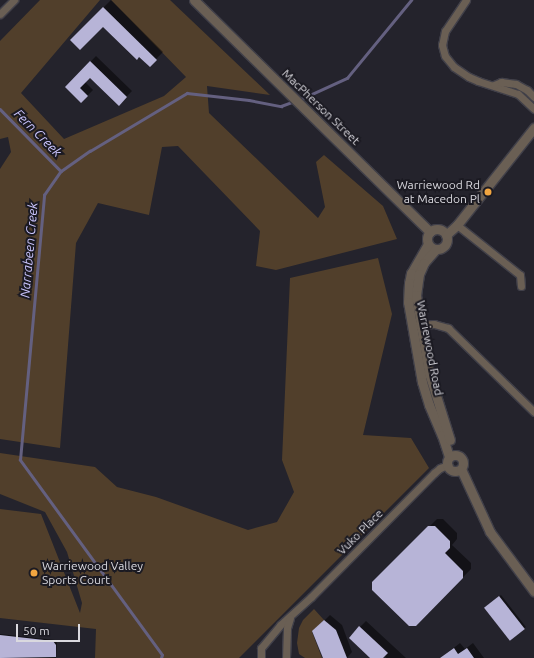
<!DOCTYPE html>
<style>
body{margin:0}
#map{position:relative;width:534px;height:658px;overflow:hidden;background:#24232c;font-family:Ubuntu,sans-serif}
div>[style]{position:absolute}
.green>*{inset:0;background:#513f2b}
.shadow>*{inset:0;background:#0007}
.stream>*{height:2.5px;margin:-1.25px;padding:0 1.25px;transform-origin:1.25px;border-radius:1.25px;background:#646080}
.building>*{inset:0;background:#b7b4d7;transform-origin:0 0}
.roads{filter:drop-shadow(1px 0 #414049) drop-shadow(-1px 0 #414049) drop-shadow(0 1px #414049) drop-shadow(0 -1px #414049)}
.minor>*{height:7px;margin:-3.5px;padding:0 3.5px;transform-origin:3.5px;border-radius:3.5px;background:#6a5f54}
.tertiary>*{height:9px;margin:-4.5px;padding:0 4.5px;transform-origin:4.5px;border-radius:4.5px;background:#6a5f54}
.tertiary>.ring{margin:-4.5px;padding:0;box-sizing:content-box;background:none;border:9px solid #6a5f54;border-radius:50%}
.dots>*{width:11px;height:11px;translate:-50% -50%;box-sizing:border-box;border:2px solid #1b1a22;border-radius:50%}
span{translate:-50% -50%;white-space:nowrap;text-align:center;line-height:1.15;-webkit-text-stroke:4px #1b1a22;paint-order:stroke}
.street-label{font-size:12px;color:#dad9df}
.poi-label{font-size:12px;color:#dad9df}
.right{translate:-100% -50%;text-align:right}
.left{translate:0 -50%;text-align:left}
.water-label{font-size:13px;color:#cac4fd;font-style:italic}
.scale{position:absolute;left:16px;top:624px;width:64px;height:18px;box-sizing:border-box;border:2px solid #dad9df;border-top:0;padding-left:5px;font-size:12px;line-height:14px;white-space:nowrap;color:#dad9df;-webkit-text-stroke:3px #1b1a22;paint-order:stroke}
</style>
<div id="map">
<div class="green">
<div style="clip-path:polygon(40px 0,100px 0,21px 93px,64px 139px,164px 96px,186px 77px,111px 0,170px 0,270px 95px,207px 86px,209px 113px,318px 218px,325px 207px,316px 162px,324px 155px,383px 206px,397px 239px,276px 270px,256px 266px,260px 231px,178px 146px,162px 147px,149px 215px,98px 203px,76px 243px,60px 448px,0 439px,0 169px,11px 152px,8px 137px,0 139px,0 41px)"></div>
<div style="clip-path:polygon(378px 258px,392px 314px,363px 435px,411px 438px,429px 468px,239px 658px,95px 658px,96px 629px,0 618px,0 509px,41px 514px,80px 613px,82px 603px,67px 552px,45px 512px,0 494px,0 453px,95px 467px,117px 487px,156px 497px,248px 530px,277px 522px,294px 492px,282px 460px,290px 278px)"></div>
<div style="clip-path:polygon(314px 609px,324px 620px,312px 632px,322px 658px,305px 658px,299px 654px,297px 643px,299px 628px,303px 620px)"></div>
</div>
<div class="shadow">
<div style="clip-path:polygon(111px 0,163px 52px,149px 66px,103px 25px,71px 40px)"></div>
<div style="clip-path:polygon(96px 56px,132px 91px,119px 104px,90px 76px,85px 82px,93px 90px,81px 102px,66px 87px)"></div>
<div style="clip-path:polygon(437px 519px,443px 519px,457px 533px,457px 539px,452px 545px,471px 563px,471px 569px,416px 625px,373px 583px)"></div>
<div style="clip-path:polygon(501px 595px,526px 627px,524px 628px,487px 606px)"></div>
<div style="clip-path:polygon(330px 615px,342px 625px,352px 652px,347px 658px,324px 658px,313px 632px)"></div>
<div style="clip-path:polygon(366px 621px,406px 658px,386px 658px,385px 656px,382px 658px,372px 658px,360px 627px)"></div>
<div style="clip-path:polygon(0 634px,55px 640px,57px 643px,56px 658px,0 658px)"></div>
<div style="clip-path:polygon(460px 643px,465px 649px,473px 643px,484px 658px,441px 658px)"></div>
</div>
<div class="stream">
<div style="left:299px;top:100px;width:53px;rotate:-24.6deg"></div>
<div style="left:347px;top:78px;width:101px;rotate:-50.6deg"></div>
<div style="left:0;top:109px;width:87px;rotate:45.5deg"></div>
<div style="left:161px;top:658px;width:3px;rotate:-72deg"></div>
<div style="left:162px;top:655px;width:241px;rotate:-126.1deg"></div>
<div style="left:20px;top:460px;width:266px;rotate:-84.8deg"></div>
<div style="left:44px;top:195px;width:29px;rotate:-55deg"></div>
<div style="left:61px;top:171px;width:35px;rotate:-35deg"></div>
<div style="left:90px;top:151px;width:113px;rotate:-30.9deg"></div>
<div style="left:187px;top:93px;width:62px;rotate:6.4deg"></div>
<div style="left:249px;top:100px;width:33px;rotate:11deg"></div>
<div style="left:281px;top:106px;width:15px;rotate:-20deg"></div>
</div>
<div class="building">
<div style="clip-path:polygon(103px 7px,157px 60px,150px 67px,139px 57px,137px 60px,103px 27px,80px 50px,70px 40px)"></div>
<div style="clip-path:polygon(90px 61px,127px 97px,119px 106px,90px 78px,80px 88px,88px 96px,81px 103px,65px 87px)"></div>
<div style="clip-path:polygon(428px 526px,435px 526px,450px 541px,450px 548px,445px 553px,463px 571px,463px 578px,416px 626px,409px 626px,372px 590px,372px 582px)"></div>
<div style="left:499px;top:596px;width:42px;height:19px;rotate:52deg"></div>
<div style="clip-path:polygon(324px 620px,336px 630px,347px 658px,323px 658px,312px 631px)"></div>
<div style="clip-path:polygon(359px 626px,388px 653px,383px 658px,370px 658px,349px 638px)"></div>
<div style="clip-path:polygon(0 635px,53px 641px,56px 645px,56px 657px,0 658px)"></div>
<div style="clip-path:polygon(454px 648px,458px 654px,467px 648px,474px 658px,440px 658px)"></div>
</div>
<div class="roads">
<div class="minor">
<div style="left:466px;top:0;width:37px;rotate:124deg"></div>
<div style="left:445px;top:31px;width:14px;rotate:102deg"></div>
<div style="left:442px;top:45px;width:11px;rotate:75deg"></div>
<div style="left:445px;top:56px;width:14px;rotate:51deg"></div>
<div style="left:454px;top:67px;width:18px;rotate:34deg"></div>
<div style="left:469px;top:77px;width:10px;rotate:24deg"></div>
<div style="left:478px;top:81px;width:42px;rotate:18deg"></div>
<div style="left:518px;top:94px;width:22px;rotate:43deg"></div>
<div style="left:0;top:14px;width:20px;rotate:-45deg"></div>
<div style="left:494px;top:85px;width:8px;rotate:-23deg"></div>
<div style="left:501px;top:82px;width:15px;rotate:8deg"></div>
<div style="left:516px;top:84px;width:13px;rotate:29deg"></div>
<div style="left:527px;top:90px;width:10px;rotate:45deg"></div>
<div style="left:457px;top:225px;width:80px;rotate:38.4deg"></div>
<div style="left:520px;top:275px;width:11px;rotate:85deg"></div>
<div style="left:417px;top:325px;width:17px;rotate:-3deg"></div>
<div style="left:434px;top:324px;width:15px;rotate:16deg"></div>
<div style="left:448px;top:328px;width:120px;rotate:44.3deg"></div>
<div style="left:261px;top:658px;width:10px;rotate:-90deg"></div>
<div style="left:261px;top:648px;width:30px;rotate:-50deg"></div>
<div style="left:280px;top:625px;width:42px;rotate:-42.1deg"></div>
<div style="left:311px;top:597px;width:175px;rotate:-45.2deg"></div>
<div style="left:434px;top:473px;width:8px;rotate:-40deg"></div>
<div style="left:440px;top:468px;width:9px;rotate:-21deg"></div>
<div style="left:286px;top:658px;width:30px;rotate:-88deg"></div>
<div style="left:287px;top:628px;width:10px;rotate:-73deg"></div>
</div>
<div class="tertiary">
<div style="left:194px;top:0;width:331px;rotate:44.5deg"></div>
<div class="ring" style="left:427px;top:229px;width:11px;height:11px"></div>
<div style="left:446px;top:235px;width:15px;rotate:-42deg"></div>
<div style="left:457px;top:225px;width:124px;rotate:-51.6deg"></div>
<div style="left:428px;top:244px;width:34px;rotate:120deg"></div>
<div style="left:411px;top:273px;width:10px;rotate:101deg"></div>
<div style="left:409px;top:283px;width:19px;rotate:93deg"></div>
<div style="left:408px;top:302px;width:81px;rotate:80.1deg"></div>
<div style="left:422px;top:382px;width:24px;rotate:73deg"></div>
<div style="left:429px;top:405px;width:33px;rotate:67deg"></div>
<div style="left:442px;top:435px;width:23px;rotate:72deg"></div>
<div style="left:436px;top:249px;width:18px;rotate:131deg"></div>
<div style="left:424px;top:263px;width:12px;rotate:114deg"></div>
<div style="left:419px;top:274px;width:21px;rotate:98deg"></div>
<div style="left:416px;top:295px;width:79px;rotate:80.5deg"></div>
<div style="left:429px;top:373px;width:70px;rotate:72.6deg"></div>
<div class="ring" style="left:447px;top:455px;width:7px;height:7px"></div>
<div style="left:461px;top:469px;width:69px;rotate:65.3deg"></div>
<div style="left:490px;top:532px;width:74px;rotate:53.3deg"></div>
</div>
</div>
<div class="dots">
<div style="left:488px;top:192px;background:#f1a540"></div>
<div style="left:34px;top:573px;background:#f1a540"></div>
</div>
<div class="street-label">
<span style="left:321px;top:107px;rotate:44deg">MacPherson Street</span>
<span style="left:430px;top:348px;rotate:79deg">Warriewood Road</span>
<span style="left:360px;top:532px;rotate:-45deg">Vuko Place</span>
</div>
<div class="poi-label">
<span class="right" style="left:480px;top:192px">Warriewood Rd<br>at Macedon Pl</span>
<span class="left" style="left:42px;top:573px">Warriewood Valley<br>Sports Court</span>
</div>
<div class="water-label">
<span style="left:38px;top:133px;rotate:45deg">Fern Creek</span>
<span style="left:29px;top:250px;rotate:-85deg">Narrabeen Creek</span>
</div>
<div class="scale">50 m</div>
</div>
